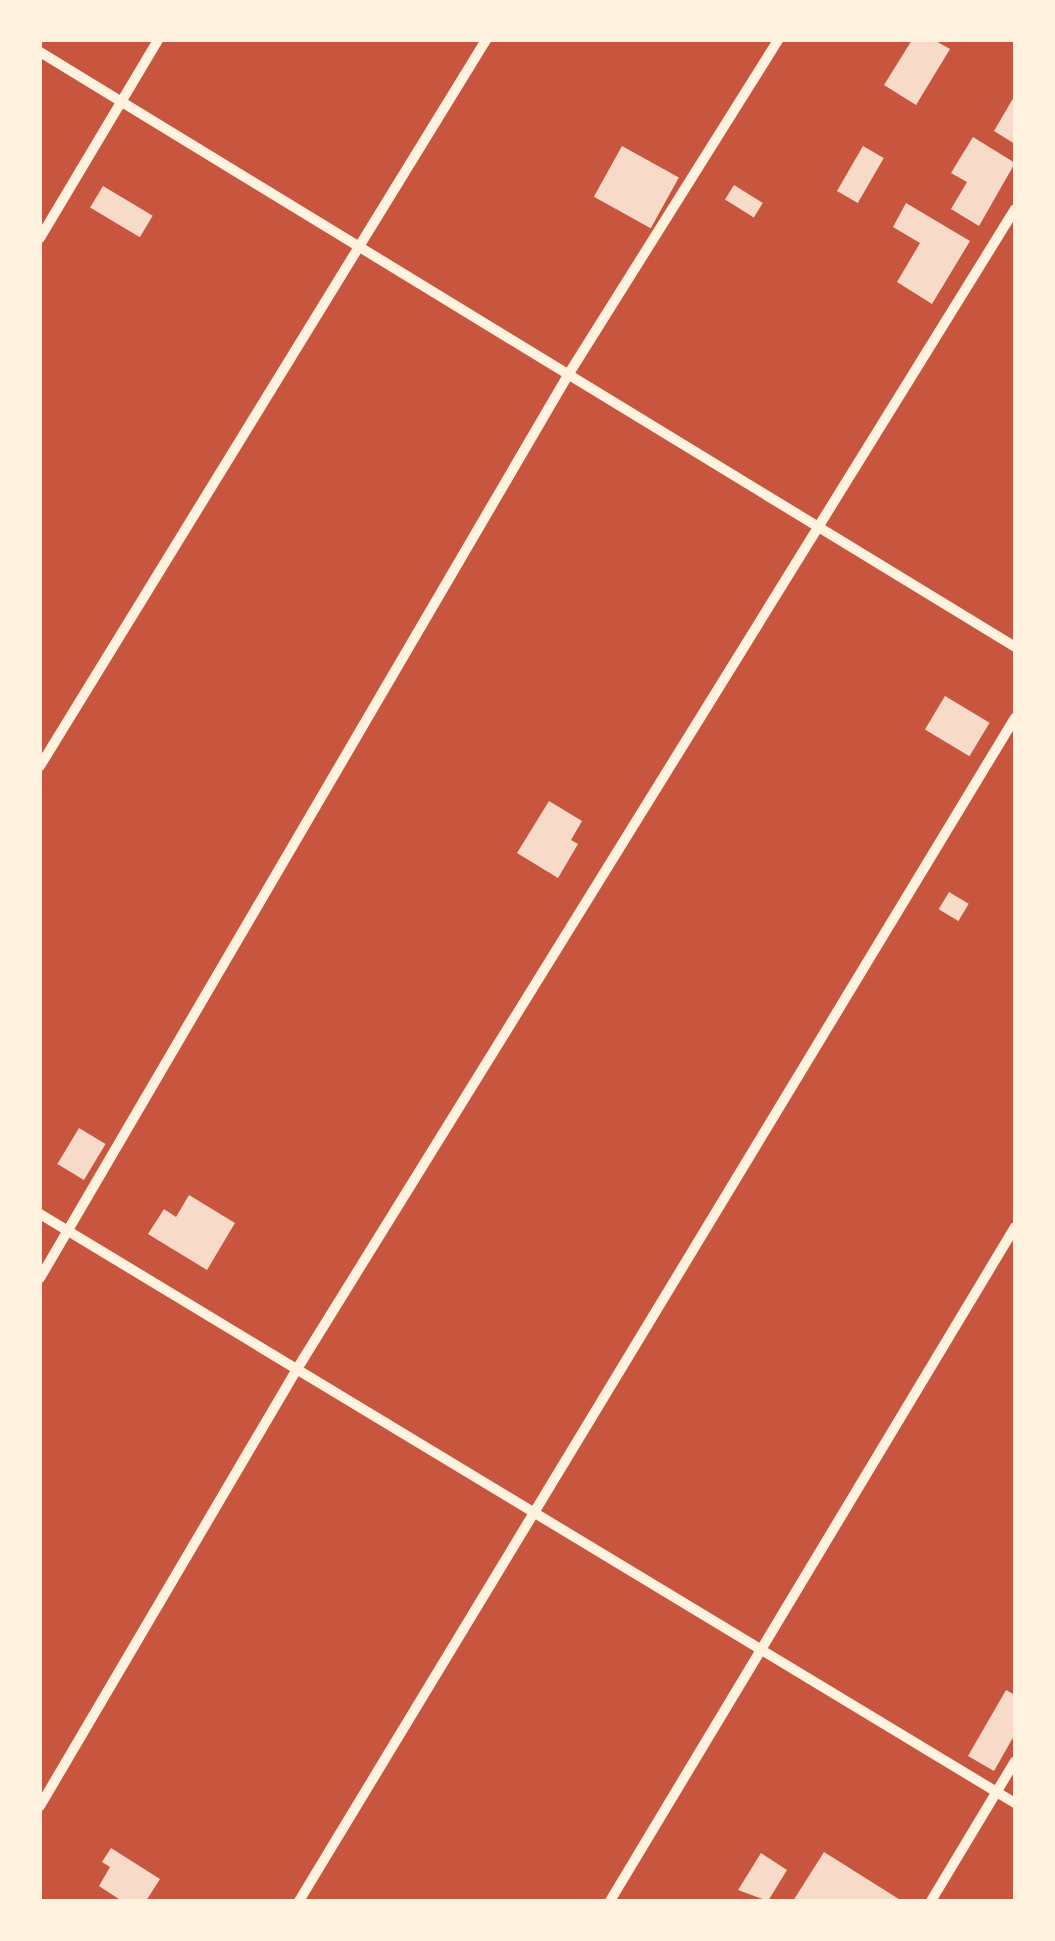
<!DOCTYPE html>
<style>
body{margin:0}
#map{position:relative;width:1055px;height:1941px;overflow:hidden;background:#c8553d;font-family:Helvetica,sans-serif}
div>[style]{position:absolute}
.building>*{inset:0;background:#f7dbc8;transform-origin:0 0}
.minor>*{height:10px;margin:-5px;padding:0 5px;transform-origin:5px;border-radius:5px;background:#fff3e0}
span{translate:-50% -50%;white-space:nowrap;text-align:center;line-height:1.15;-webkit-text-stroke:10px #fff3e0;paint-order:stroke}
.frame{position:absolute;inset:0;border:42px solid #fff3e0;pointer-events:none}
</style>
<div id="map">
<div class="building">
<div style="clip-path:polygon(912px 40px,934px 40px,950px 49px,916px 105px,884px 85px)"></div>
<div style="clip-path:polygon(1015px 95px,1015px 144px,994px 131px)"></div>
<div style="clip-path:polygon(973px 137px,1015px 163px,979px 226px,951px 209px,967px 182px,951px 173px)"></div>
<div style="left:622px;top:146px;width:65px;height:58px;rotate:29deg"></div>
<div style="left:863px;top:146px;width:24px;height:52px;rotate:30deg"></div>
<div style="left:734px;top:185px;width:34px;height:17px;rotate:32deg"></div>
<div style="left:103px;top:186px;width:58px;height:25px;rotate:31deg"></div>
<div style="clip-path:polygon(906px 203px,970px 241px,932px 304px,897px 282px,920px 243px,893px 227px)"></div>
<div style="left:945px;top:696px;width:52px;height:39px;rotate:31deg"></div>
<div style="clip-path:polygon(549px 801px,582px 821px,571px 840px,578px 844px,558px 878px,517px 853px)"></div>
<div style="left:949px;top:892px;width:23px;height:20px;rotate:31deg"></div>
<div style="left:79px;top:1128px;width:31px;height:42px;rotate:31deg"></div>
<div style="clip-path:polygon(189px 1195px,235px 1223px,207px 1270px,148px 1234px,164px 1209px,176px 1217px)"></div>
<div style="clip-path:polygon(1006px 1690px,1015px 1695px,1015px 1734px,994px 1771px,968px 1756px)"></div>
<div style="clip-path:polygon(111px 1848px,160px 1879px,146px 1901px,122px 1901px,99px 1886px,110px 1867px,102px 1862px)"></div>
<div style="clip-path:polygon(824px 1852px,902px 1901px,793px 1901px)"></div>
<div style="clip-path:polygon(761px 1853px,787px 1870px,768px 1901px,738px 1890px)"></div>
</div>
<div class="minor">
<div style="left:40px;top:52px;width:1142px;rotate:31.39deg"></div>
<div style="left:40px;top:238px;width:230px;rotate:-59.2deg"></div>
<div style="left:40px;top:766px;width:852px;rotate:-58.44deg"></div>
<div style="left:40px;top:1214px;width:1139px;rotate:31.14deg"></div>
<div style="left:40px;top:1278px;width:1046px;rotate:-59.68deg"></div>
<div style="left:568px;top:375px;width:395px;rotate:-57.9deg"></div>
<div style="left:40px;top:1806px;width:507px;rotate:-59.54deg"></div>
<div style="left:297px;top:1369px;width:1364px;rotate:-58.24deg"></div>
<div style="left:299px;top:1901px;width:1383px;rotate:-58.82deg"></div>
<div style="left:610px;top:1901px;width:786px;rotate:-59deg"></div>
<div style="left:931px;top:1901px;width:163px;rotate:-59deg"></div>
</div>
<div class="frame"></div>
</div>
